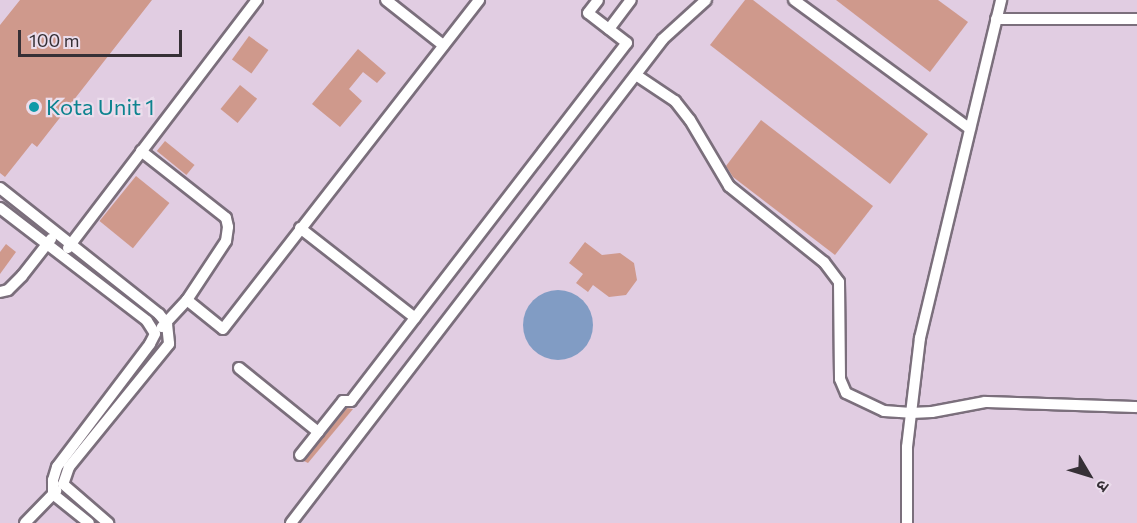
<!DOCTYPE html>
<meta charset="utf-8">
<style>
body{margin:0}
#map{position:relative;width:1137px;height:523px;overflow:hidden;background:#ebddec;font-family:Commissioner,"Noto Sans Devanagari",sans-serif}
div>[style]{position:absolute}
.built>*{inset:0;background:#e1cde2;transform-origin:0 0}
.water>*{inset:0;background:#819cc4}
.round{border-radius:50%}
.building>*{inset:0;background:#cf998c;transform-origin:0 0}
.roads{filter:drop-shadow(2px 0 #7b6f7c) drop-shadow(-2px 0 #7b6f7c) drop-shadow(0 2px #7b6f7c) drop-shadow(0 -2px #7b6f7c)}
.minor>*{height:10px;margin:-5px;padding:0 5px;transform-origin:5px;border-radius:5px;background:#fff}
.dots>*{width:16px;height:16px;translate:-50% -50%;box-sizing:border-box;border:3px solid #ebddec;border-radius:50%}
span{translate:-50% -50%;white-space:nowrap;text-align:center;line-height:1.15;-webkit-text-stroke:4.5px #ebddec;paint-order:stroke}
.culture-label{font-size:22px;color:#0d838f}
.left{translate:0 -50%;text-align:left}
.north{position:absolute;left:1059px;top:445px;width:60px;height:60px;-webkit-text-stroke:4px #ebddec;paint-order:stroke;rotate:128deg;font-size:16px;font-weight:700;line-height:24px;text-align:center;color:#363036}
.north::after{content:'';display:block;margin:auto;width:21px;height:27px;background:#363036;clip-path:polygon(50% 0,100% 100%,50% 72%,0 100%)}
.scale{position:absolute;left:18px;top:30px;width:164px;height:27px;box-sizing:border-box;border:3px solid #363036;border-top:0;padding-left:8px;font-size:18px;line-height:21px;white-space:nowrap;color:#363036;-webkit-text-stroke:4px #ebddec;paint-order:stroke}
</style>
<div id="map">
<div class="built">
<div style="left:0;top:0;width:1137px;height:523px"></div>
</div>
<div class="water">
<div class="round" style="left:523px;top:290px;width:70px;height:70px"></div>
</div>
<div class="building">
<div style="clip-path:polygon(20px 0,152px 0,37px 147px,32px 143px,5px 177px,0 173px,0 25px)"></div>
<div style="clip-path:polygon(745px 0,753px 0,928px 134px,890px 184px,710px 45px)"></div>
<div style="clip-path:polygon(836px 0,938px 0,968px 22px,930px 72px)"></div>
<div style="left:249px;top:36px;width:24px;height:29px;rotate:36deg"></div>
<div style="clip-path:polygon(358px 49px,386px 73px,377px 83px,363px 72px,349px 89px,362px 101px,340px 127px,312px 104px)"></div>
<div style="left:240px;top:85px;width:22px;height:31px;rotate:39deg"></div>
<div style="clip-path:polygon(761px 120px,873px 206px,835px 255px,733px 177px,726px 166px)"></div>
<div style="left:165px;top:141px;width:38px;height:13px;rotate:39deg"></div>
<div style="left:136px;top:176px;width:43px;height:58px;rotate:39deg"></div>
<div style="clip-path:polygon(585px 242px,602px 255px,620px 253px,634px 263px,637px 280px,626px 295px,609px 297px,593px 285px,588px 292px,576px 283px,583px 274px,569px 263px)"></div>
<div style="clip-path:polygon(6px 244px,16px 252px,0 274px,0 252px)"></div>
<div style="clip-path:polygon(347px 408px,353px 409px,308px 463px,304px 461px)"></div>
</div>
<div class="roads">
<div class="minor">
<div style="left:386px;top:0;width:73px;rotate:38.3deg"></div>
<div style="left:794px;top:0;width:218px;rotate:36.2deg"></div>
<div style="left:996px;top:19px;width:141px"></div>
<div style="left:609px;top:29px;width:36px;rotate:-53deg"></div>
<div style="left:636px;top:75px;width:47px;rotate:33.7deg"></div>
<div style="left:675px;top:101px;width:24px;rotate:52deg"></div>
<div style="left:690px;top:120px;width:77px;rotate:59.4deg"></div>
<div style="left:729px;top:186px;width:122px;rotate:38.7deg"></div>
<div style="left:824px;top:262px;width:25px;rotate:53deg"></div>
<div style="left:839px;top:282px;width:97px;rotate:89.4deg"></div>
<div style="left:840px;top:379px;width:15px;rotate:67deg"></div>
<div style="left:846px;top:393px;width:42px;rotate:25.3deg"></div>
<div style="left:884px;top:411px;width:27px;rotate:4deg"></div>
<div style="left:911px;top:413px;width:21px;rotate:-3deg"></div>
<div style="left:932px;top:412px;width:54px;rotate:-10.7deg"></div>
<div style="left:985px;top:402px;width:152px;rotate:1.9deg"></div>
<div style="left:141px;top:151px;width:108px;rotate:38.2deg"></div>
<div style="left:226px;top:218px;width:9px;rotate:77deg"></div>
<div style="left:228px;top:227px;width:14px;rotate:98deg"></div>
<div style="left:226px;top:241px;width:71px;rotate:123.5deg"></div>
<div style="left:187px;top:300px;width:37px;rotate:133deg"></div>
<div style="left:0;top:188px;width:203px;rotate:38.4deg"></div>
<div style="left:159px;top:314px;width:13px;rotate:51deg"></div>
<div style="left:167px;top:324px;width:20px;rotate:84deg"></div>
<div style="left:169px;top:344px;width:159px;rotate:129.1deg"></div>
<div style="left:69px;top:467px;width:18px;rotate:109deg"></div>
<div style="left:63px;top:484px;width:60px;rotate:40.9deg"></div>
<div style="left:0;top:208px;width:185px;rotate:37.5deg"></div>
<div style="left:147px;top:321px;width:15px;rotate:58deg"></div>
<div style="left:155px;top:334px;width:11px;rotate:117deg"></div>
<div style="left:150px;top:344px;width:154px;rotate:127.1deg"></div>
<div style="left:57px;top:467px;width:14px;rotate:107deg"></div>
<div style="left:53px;top:480px;width:14px;rotate:90deg"></div>
<div style="left:53px;top:494px;width:46px;rotate:38.9deg"></div>
<div style="left:300px;top:228px;width:146px;rotate:38deg"></div>
<div style="left:68px;top:248px;width:312px;rotate:-52.7deg"></div>
<div style="left:0;top:292px;width:8px;rotate:-14deg"></div>
<div style="left:8px;top:290px;width:20px;rotate:-45deg"></div>
<div style="left:22px;top:276px;width:47px;rotate:-51.9deg"></div>
<div style="left:187px;top:300px;width:46px;rotate:38.9deg"></div>
<div style="left:223px;top:329px;width:417px;rotate:-52.1deg"></div>
<div style="left:239px;top:368px;width:102px;rotate:39deg"></div>
<div style="left:300px;top:455px;width:69px;rotate:-51.5deg"></div>
<div style="left:343px;top:401px;width:8px"></div>
<div style="left:351px;top:401px;width:452px;rotate:-52.4deg"></div>
<div style="left:627px;top:43px;width:49px;rotate:-142.4deg"></div>
<div style="left:588px;top:13px;width:16px;rotate:-52deg"></div>
<div style="left:25px;top:523px;width:45px;rotate:-45.9deg"></div>
<div style="left:291px;top:523px;width:610px;rotate:-52.45deg"></div>
<div style="left:663px;top:39px;width:58px;rotate:-42.2deg"></div>
<div style="left:907px;top:523px;width:76px;rotate:-90deg"></div>
<div style="left:907px;top:447px;width:110px;rotate:-83.2deg"></div>
<div style="left:920px;top:338px;width:348px;rotate:-76.5deg"></div>
</div>
</div>
<div class="dots">
<div style="left:34px;top:107px;background:#0f9aa8"></div>
</div>
<div class="culture-label">
<span class="left" style="left:46px;top:107px">Kota Unit 1</span>
</div>
<div class="north">उ</div>
<div class="scale">100 m</div>
</div>
